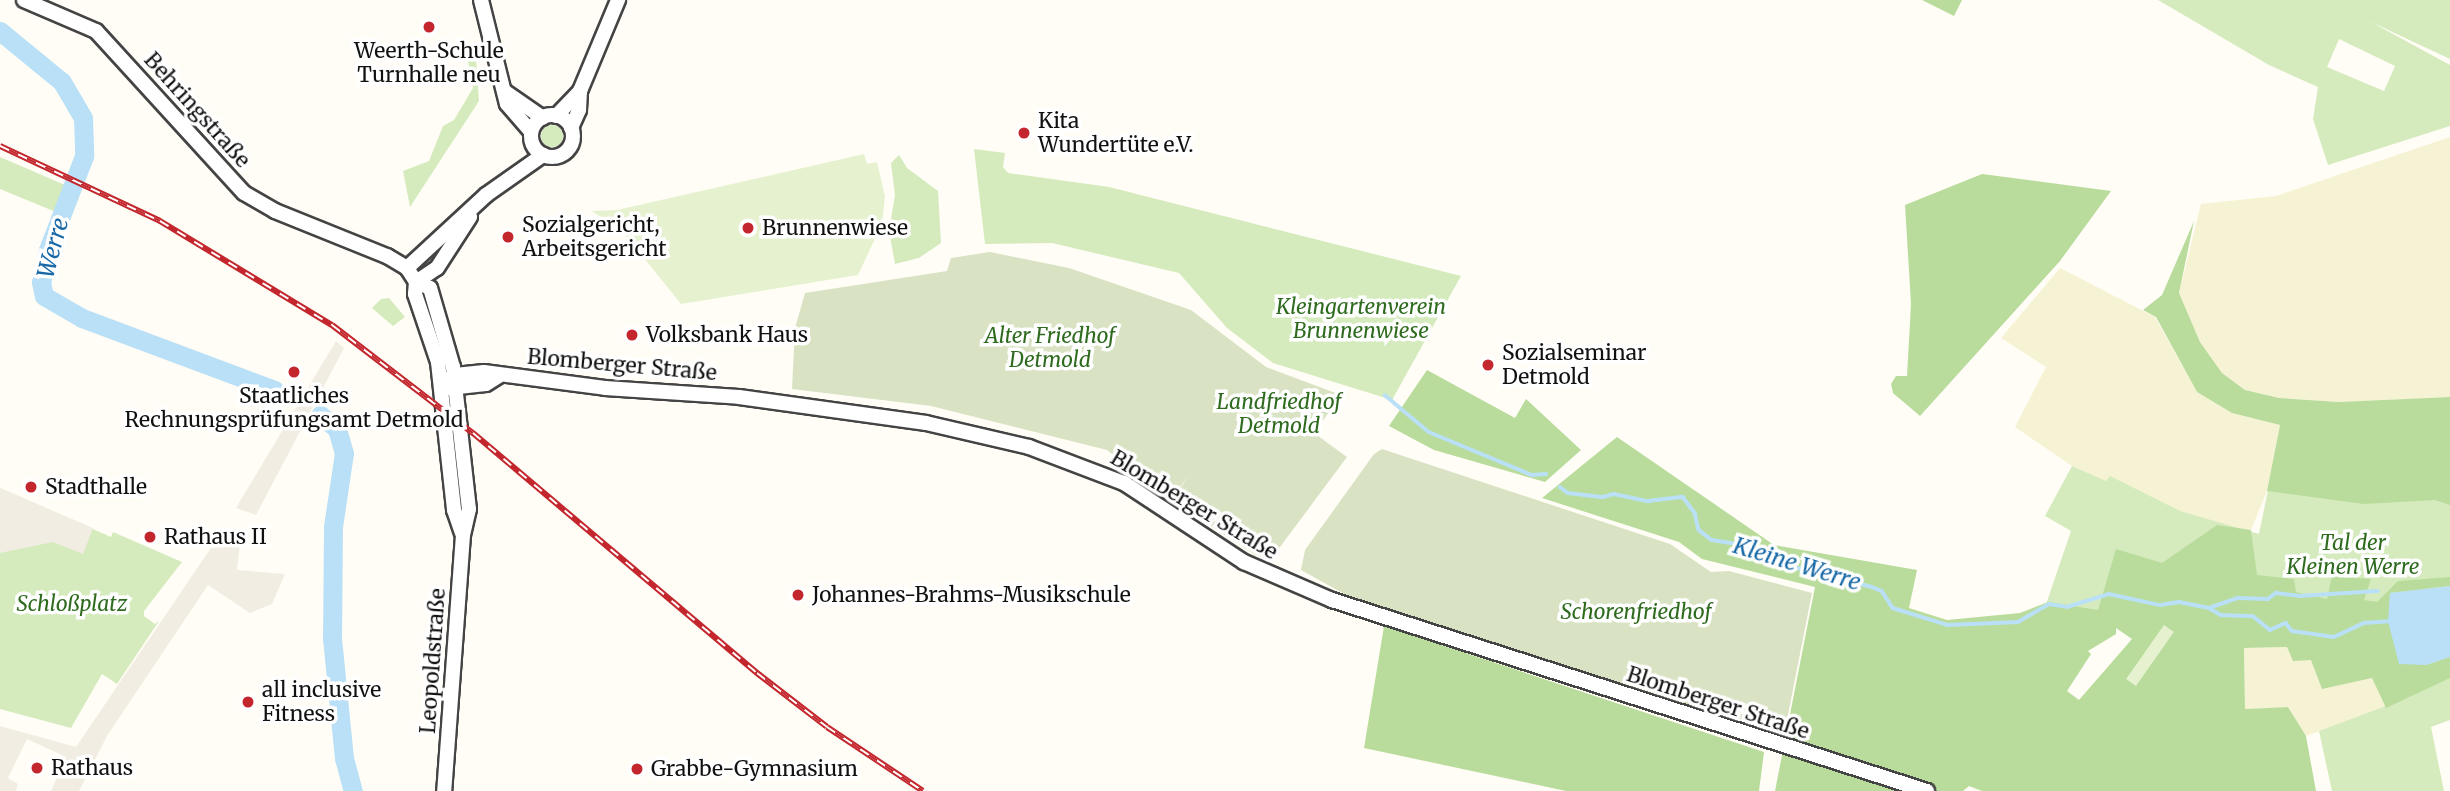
<!DOCTYPE html>
<meta charset="utf-8">
<style>
body{margin:0}
#map{position:relative;width:2450px;height:791px;overflow:hidden;background:#fffdf5;font-family:Merriweather,serif}
div>[style]{position:absolute}
.farmland>*{inset:0;background:#f6f3d4}
.green>*{inset:0;background:#d5ebbd}
.round{border-radius:50%}
.forest>*{inset:0;background:#b9dc9c}
.cemetery>*{inset:0;background:#d9e3c4}
.pitch>*{inset:0;background:#e6f2cf;transform-origin:0 0}
.plaza>*{inset:0;background:#f1ede2}
.water>*{inset:0;background:#b9e0f7}
.stream>*{height:3.5px;margin:-1.75px;padding:0 1.75px;transform-origin:1.75px;border-radius:1.75px;background:#b9e0f7}
.river>*{height:19px;margin:-9.5px;padding:0 9.5px;transform-origin:9.5px;border-radius:9.5px;background:#b9e0f7}
.roads{filter:drop-shadow(2px 0 #444) drop-shadow(-2px 0 #444) drop-shadow(0 2px #444) drop-shadow(0 -2px #444)}
.tertiary>*{height:14px;margin:-7px;padding:0 7px;transform-origin:7px;border-radius:7px;background:#fff}
.tertiary>.ring{margin:-7px;padding:0;box-sizing:content-box;background:none;border:14px solid #fff;border-radius:50%}
.rail>*{height:6px;margin-top:-3px;transform-origin:0;background:repeating-linear-gradient(90deg,#fff 0 10px,#c4262e 0 20px);box-sizing:border-box;border-block:2px solid #c4262e}
.dots>*{width:19px;height:19px;translate:-50% -50%;box-sizing:border-box;border:4px solid #fff;border-radius:50%}
span{translate:-50% -50%;white-space:nowrap;text-align:center;line-height:1.15;-webkit-text-stroke:7px #fff;paint-order:stroke}
.poi-label{font-size:21px;color:#111}
.left{translate:0 -50%;text-align:left}
.street-label{font-size:21px;color:#111}
.park-label{font-size:21px;color:#2f6b1f;font-style:italic}
.water-label{font-size:23px;color:#1768a6;font-style:italic}
</style>
<div id="map">
<div class="farmland">
<div style="clip-path:polygon(2450px 137px,2450px 397px,2338px 402px,2279px 398px,2245px 390px,2222px 373px,2200px 342px,2179px 293px,2201px 204px,2276px 196px)"></div>
<div style="clip-path:polygon(2060px 268px,2155px 317px,2197px 392px,2232px 413px,2280px 425px,2267px 491px,2251px 530px,2223px 527px,2155px 504px,2072px 466px,2015px 427px,2046px 367px,2001px 338px)"></div>
<div style="clip-path:polygon(2287px 647px,2311px 659px,2323px 688px,2372px 678px,2386px 708px,2306px 736px,2288px 707px,2245px 709px,2244px 648px)"></div>
</div>
<div class="green">
<div style="clip-path:polygon(evenodd,2158px 0,2450px 0,2450px 59px,2371px 22px,2450px 65px,2450px 126px,2328px 165px,2313px 119px,2318px 87px,2269px 65px,2158px 0,2339px 39px,2395px 66px,2384px 91px,2327px 67px,2339px 39px)"></div>
<div style="clip-path:polygon(467px 56px,476px 59px,479px 101px,410px 207px,403px 171px,429px 161px,443px 126px,454px 120px,473px 88px)"></div>
<div class="round" style="left:541px;top:125px;width:22px;height:22px"></div>
<div style="clip-path:polygon(974px 149px,1005px 153px,1003px 167px,1008px 173px,1109px 187px,1461px 276px,1392px 400px,1273px 363px,1227px 328px,1179px 273px,1052px 243px,985px 244px)"></div>
<div style="clip-path:polygon(899px 155px,907px 168px,938px 191px,941px 243px,919px 258px,895px 264px,889px 231px,895px 195px,891px 163px)"></div>
<div style="clip-path:polygon(0 157px,65px 185px,56px 212px,0 189px)"></div>
<div style="clip-path:polygon(389px 298px,405px 317px,393px 326px,372px 308px,381px 299px)"></div>
<div style="clip-path:polygon(2450px 414px,2450px 720px,2431px 727px,2444px 791px,2332px 791px,2319px 731px,2410px 697px,2319px 647px,2101px 601px,2099px 610px,2040px 622px,2071px 531px,2045px 516px,2072px 466px,2106px 481px,2110px 476px,2180px 511px,2259px 534px,2280px 431px)"></div>
<div style="clip-path:polygon(0 488px,111px 537px,113px 532px,182px 562px,144px 611px,144px 616px,155px 624px,159px 621px,117px 684px,102px 674px,71px 728px,0 709px)"></div>
</div>
<div class="forest">
<div style="clip-path:polygon(1922px 0,1962px 0,1954px 16px)"></div>
<div style="clip-path:polygon(1982px 174px,2111px 191px,2060px 261px,1920px 416px,1893px 393px,1891px 384px,1896px 376px,1907px 376px,1911px 304px,1905px 205px)"></div>
<div style="clip-path:polygon(2194px 221px,2179px 293px,2200px 342px,2222px 373px,2245px 390px,2279px 398px,2338px 402px,2450px 397px,2450px 505px,2435px 500px,2364px 504px,2267px 491px,2280px 425px,2232px 413px,2197px 392px,2156px 317px,2143px 310px,2162px 295px)"></div>
<div style="clip-path:polygon(1427px 370px,1515px 418px,1526px 399px,1581px 450px,1545px 482px,1434px 450px,1389px 426px)"></div>
<div style="clip-path:polygon(evenodd,1617px 437px,1774px 545px,1917px 570px,1909px 608px,1947px 620px,2020px 613px,2048px 602px,2098px 610px,2116px 549px,2162px 563px,2217px 525px,2251px 530px,2257px 575px,2294px 579px,2296px 592px,2327px 599px,2332px 576px,2371px 579px,2364px 600px,2377px 602px,2398px 581px,2450px 577px,2450px 586px,2390px 593px,2426px 665px,2450px 657px,2450px 678px,2386px 708px,2372px 678px,2322px 689px,2311px 660px,2293px 661px,2287px 647px,2244px 648px,2245px 709px,2288px 707px,2306px 736px,2316px 791px,1982px 791px,1969px 786px,1963px 791px,1775px 791px,1815px 587px,1702px 559px,1679px 542px,1542px 498px,1617px 437px,2116px 628px,2132px 639px,2079px 700px,2067px 691px,2091px 654px,2088px 651px,2116px 634px,2116px 628px)"></div>
<div style="clip-path:polygon(1384px 626px,1764px 752px,1759px 791px,1566px 791px,1364px 748px)"></div>
</div>
<div class="cemetery">
<div style="clip-path:polygon(990px 252px,1069px 268px,1191px 310px,1266px 367px,1341px 395px,1314px 433px,1347px 457px,1280px 547px,1266px 557px,1255px 555px,1172px 500px,1189px 475px,1171px 499px,1107px 450px,931px 406px,792px 389px,795px 328px,805px 293px,947px 271px,951px 258px)"></div>
<div style="clip-path:polygon(1382px 449px,1670px 544px,1711px 572px,1729px 571px,1812px 593px,1785px 730px,1680px 705px,1357px 601px,1301px 570px,1305px 550px,1374px 454px)"></div>
</div>
<div class="pitch">
<div style="clip-path:polygon(864px 154px,867px 164px,877px 162px,885px 196px,882px 224px,858px 275px,681px 304px,623px 232px,592px 211px,617px 210px)"></div>
<div style="left:2164px;top:625px;width:12px;height:66px;rotate:35deg"></div>
</div>
<div class="plaza">
<div style="clip-path:polygon(336px 341px,344px 348px,256px 515px,236px 508px)"></div>
<div style="clip-path:polygon(0 488px,93px 528px,83px 554px,53px 542px,0 553px)"></div>
<div style="clip-path:polygon(217px 539px,240px 543px,237px 570px,285px 574px,272px 604px,250px 613px,208px 585px,107px 736px,79px 791px,51px 791px,66px 757px,27px 739px,8px 778px,18px 784px,16px 791px,0 791px,0 726px,76px 747px)"></div>
</div>
<div class="water">
<div style="clip-path:polygon(2450px 586px,2450px 657px,2426px 665px,2399px 664px,2388px 621px,2390px 593px)"></div>
</div>
<div class="stream">
<div style="left:1385px;top:395px;width:57px;rotate:40.1deg"></div>
<div style="left:1429px;top:432px;width:112px;rotate:22.7deg"></div>
<div style="left:1532px;top:475px;width:14px;rotate:-4deg"></div>
<div style="left:1560px;top:487px;width:10px;rotate:37deg"></div>
<div style="left:1568px;top:493px;width:35px;rotate:7deg"></div>
<div style="left:1603px;top:497px;width:11px;rotate:-15deg"></div>
<div style="left:1614px;top:494px;width:35px;rotate:12deg"></div>
<div style="left:1648px;top:501px;width:35px;rotate:-7deg"></div>
<div style="left:1683px;top:497px;width:20px;rotate:53deg"></div>
<div style="left:1695px;top:513px;width:17px;rotate:77deg"></div>
<div style="left:1699px;top:530px;width:16px;rotate:38deg"></div>
<div style="left:1712px;top:540px;width:26px;rotate:9deg"></div>
<div style="left:1738px;top:544px;width:36px;rotate:28deg"></div>
<div style="left:1770px;top:561px;width:105px;rotate:14.3deg"></div>
<div style="left:1872px;top:587px;width:11px;rotate:22deg"></div>
<div style="left:1882px;top:591px;width:20px;rotate:57deg"></div>
<div style="left:1893px;top:608px;width:58px;rotate:17.2deg"></div>
<div style="left:1948px;top:625px;width:70px;rotate:-2.5deg"></div>
<div style="left:2018px;top:622px;width:36px;rotate:-30deg"></div>
<div style="left:2049px;top:604px;width:18px;rotate:9deg"></div>
<div style="left:2067px;top:607px;width:44px;rotate:-17.2deg"></div>
<div style="left:2109px;top:594px;width:52px;rotate:12.2deg"></div>
<div style="left:2160px;top:605px;width:19px;rotate:-9deg"></div>
<div style="left:2179px;top:602px;width:31px;rotate:11deg"></div>
<div style="left:2209px;top:608px;width:31px;rotate:-19deg"></div>
<div style="left:2238px;top:598px;width:30px;rotate:2deg"></div>
<div style="left:2268px;top:599px;width:10px;rotate:-37deg"></div>
<div style="left:2276px;top:593px;width:23px;rotate:7deg"></div>
<div style="left:2299px;top:596px;width:79px;rotate:-3.6deg"></div>
<div style="left:2209px;top:608px;width:14px;rotate:30deg"></div>
<div style="left:2221px;top:615px;width:32px;rotate:2deg"></div>
<div style="left:2253px;top:616px;width:22px;rotate:39deg"></div>
<div style="left:2270px;top:630px;width:17px;rotate:-24deg"></div>
<div style="left:2286px;top:623px;width:10px;rotate:53deg"></div>
<div style="left:2292px;top:631px;width:42px;rotate:8.1deg"></div>
<div style="left:2334px;top:637px;width:33px;rotate:-25deg"></div>
<div style="left:2364px;top:623px;width:28px;rotate:-4deg"></div>
</div>
<div class="river">
<div style="left:0;top:31px;width:80px;rotate:39.4deg"></div>
<div style="left:62px;top:82px;width:42px;rotate:59.7deg"></div>
<div style="left:83px;top:118px;width:38px;rotate:88deg"></div>
<div style="left:84px;top:156px;width:101px;rotate:111deg"></div>
<div style="left:48px;top:250px;width:33px;rotate:102deg"></div>
<div style="left:41px;top:282px;width:14px;rotate:78deg"></div>
<div style="left:44px;top:296px;width:44px;rotate:30.1deg"></div>
<div style="left:82px;top:318px;width:206px;rotate:20.5deg"></div>
<div style="left:320px;top:415px;width:22px;rotate:39deg"></div>
<div style="left:337px;top:429px;width:25px;rotate:74deg"></div>
<div style="left:344px;top:453px;width:75px;rotate:98.5deg"></div>
<div style="left:333px;top:527px;width:111px;rotate:90.5deg"></div>
<div style="left:332px;top:638px;width:121px;rotate:84.3deg"></div>
<div style="left:344px;top:758px;width:34px;rotate:75deg"></div>
</div>
<div class="roads">
<div class="tertiary">
<div style="left:24px;top:0;width:78px;rotate:23.3deg"></div>
<div style="left:96px;top:31px;width:219px;rotate:47.6deg"></div>
<div style="left:244px;top:193px;width:36px;rotate:30deg"></div>
<div style="left:275px;top:211px;width:121px;rotate:21.9deg"></div>
<div style="left:387px;top:256px;width:23px;rotate:31deg"></div>
<div style="left:407px;top:268px;width:17px;rotate:57deg"></div>
<div style="left:481px;top:0;width:107px;rotate:76deg"></div>
<div style="left:507px;top:104px;width:37px;rotate:49deg"></div>
<div style="left:504px;top:91px;width:47px;rotate:34.7deg"></div>
<div class="ring" style="left:531px;top:115px;width:28px;height:28px"></div>
<div style="left:556px;top:116px;width:35px;rotate:-46deg"></div>
<div style="left:571px;top:128px;width:20px;rotate:-66deg"></div>
<div style="left:579px;top:110px;width:19px;rotate:-87deg"></div>
<div style="left:580px;top:91px;width:99px;rotate:-67.3deg"></div>
<div style="left:407px;top:268px;width:108px;rotate:-42.7deg"></div>
<div style="left:486px;top:195px;width:70px;rotate:-35.1deg"></div>
<div style="left:416px;top:282px;width:15px;rotate:23deg"></div>
<div style="left:430px;top:288px;width:82px;rotate:73.8deg"></div>
<div style="left:453px;top:367px;width:143px;rotate:83.6deg"></div>
<div style="left:469px;top:509px;width:27px;rotate:103deg"></div>
<div style="left:463px;top:535px;width:257px;rotate:94.2deg"></div>
<div style="left:416px;top:282px;width:12px;rotate:95deg"></div>
<div style="left:415px;top:294px;width:72px;rotate:71.3deg"></div>
<div style="left:438px;top:362px;width:149px;rotate:83.8deg"></div>
<div style="left:454px;top:510px;width:24px;rotate:71deg"></div>
<div style="left:416px;top:282px;width:25px;rotate:-34deg"></div>
<div style="left:437px;top:268px;width:61px;rotate:-57.1deg"></div>
<div style="left:441px;top:385px;width:17px;rotate:-36deg"></div>
<div style="left:455px;top:375px;width:29px;rotate:-6deg"></div>
<div style="left:484px;top:372px;width:122px;rotate:7.5deg"></div>
<div style="left:605px;top:388px;width:134px;rotate:3.8deg"></div>
<div style="left:739px;top:397px;width:189px;rotate:7.9deg"></div>
<div style="left:926px;top:423px;width:106px;rotate:13.1deg"></div>
<div style="left:1029px;top:447px;width:102px;rotate:20.8deg"></div>
<div style="left:1124px;top:483px;width:144px;rotate:33.4deg"></div>
<div style="left:1244px;top:562px;width:96px;rotate:23.4deg"></div>
<div style="left:1332px;top:600px;width:625px;rotate:17.8deg"></div>
<div style="left:449px;top:388px;width:37px;rotate:-6deg"></div>
<div style="left:486px;top:384px;width:15px;rotate:-32deg"></div>
</div>
</div>
<div class="rail">
<div style="left:0;top:146px;width:177px;rotate:25.1deg"></div>
<div style="left:160px;top:221px;width:201px;rotate:31.2deg"></div>
<div style="left:332px;top:325px;width:178px;rotate:37.5deg"></div>
<div style="left:473px;top:433px;width:372px;rotate:40.2deg"></div>
<div style="left:757px;top:673px;width:88px;rotate:37.6deg"></div>
<div style="left:827px;top:727px;width:115px;rotate:33.7deg"></div>
</div>
<div class="dots">
<div style="left:429px;top:27px;background:#c4262e"></div>
<div style="left:1024px;top:133px;background:#c4262e"></div>
<div style="left:748px;top:228px;background:#c4262e"></div>
<div style="left:508px;top:237px;background:#c4262e"></div>
<div style="left:632px;top:335px;background:#c4262e"></div>
<div style="left:1488px;top:365px;background:#c4262e"></div>
<div style="left:294px;top:372px;background:#c4262e"></div>
<div style="left:31px;top:487px;background:#c4262e"></div>
<div style="left:150px;top:537px;background:#c4262e"></div>
<div style="left:798px;top:595px;background:#c4262e"></div>
<div style="left:248px;top:702px;background:#c4262e"></div>
<div style="left:37px;top:768px;background:#c4262e"></div>
<div style="left:637px;top:769px;background:#c4262e"></div>
</div>
<div class="poi-label">
<span style="left:429px;top:63px">Weerth-Schule<br>Turnhalle neu</span>
<span class="left" style="left:1038px;top:133px">Kita<br>Wundertüte e.V.</span>
<span class="left" style="left:522px;top:237px">Sozialgericht,<br>Arbeitsgericht</span>
<span class="left" style="left:762px;top:228px">Brunnenwiese</span>
<span class="left" style="left:646px;top:335px">Volksbank Haus</span>
<span class="left" style="left:1502px;top:365px">Sozialseminar<br>Detmold</span>
<span style="left:294px;top:408px">Staatliches<br>Rechnungsprüfungsamt Detmold</span>
<span class="left" style="left:45px;top:487px">Stadthalle</span>
<span class="left" style="left:164px;top:537px">Rathaus II</span>
<span class="left" style="left:812px;top:595px">Johannes-Brahms-Musikschule</span>
<span class="left" style="left:262px;top:702px">all inclusive<br>Fitness</span>
<span class="left" style="left:51px;top:768px">Rathaus</span>
<span class="left" style="left:651px;top:769px">Grabbe-Gymnasium</span>
</div>
<div class="street-label">
<span style="left:197px;top:110px;rotate:48deg">Behringstraße</span>
<span style="left:622px;top:365px;rotate:5deg">Blomberger Straße</span>
<span style="left:1194px;top:505px;rotate:31deg">Blomberger Straße</span>
<span style="left:433px;top:661px;rotate:-86deg">Leopoldstraße</span>
<span style="left:1718px;top:703px;rotate:18deg">Blomberger Straße</span>
</div>
<div class="park-label">
<span style="left:1361px;top:319px">Kleingartenverein<br>Brunnenwiese</span>
<span style="left:1050px;top:348px">Alter Friedhof<br>Detmold</span>
<span style="left:1279px;top:414px">Landfriedhof<br>Detmold</span>
<span style="left:2353px;top:555px">Tal der<br>Kleinen Werre</span>
<span style="left:72px;top:604px">Schloßplatz</span>
<span style="left:1636px;top:612px">Schorenfriedhof</span>
</div>
<div class="water-label">
<span style="left:53px;top:248px;rotate:-75deg">Werre</span>
<span style="left:1797px;top:564px;rotate:17deg">Kleine Werre</span>
</div>
</div>
